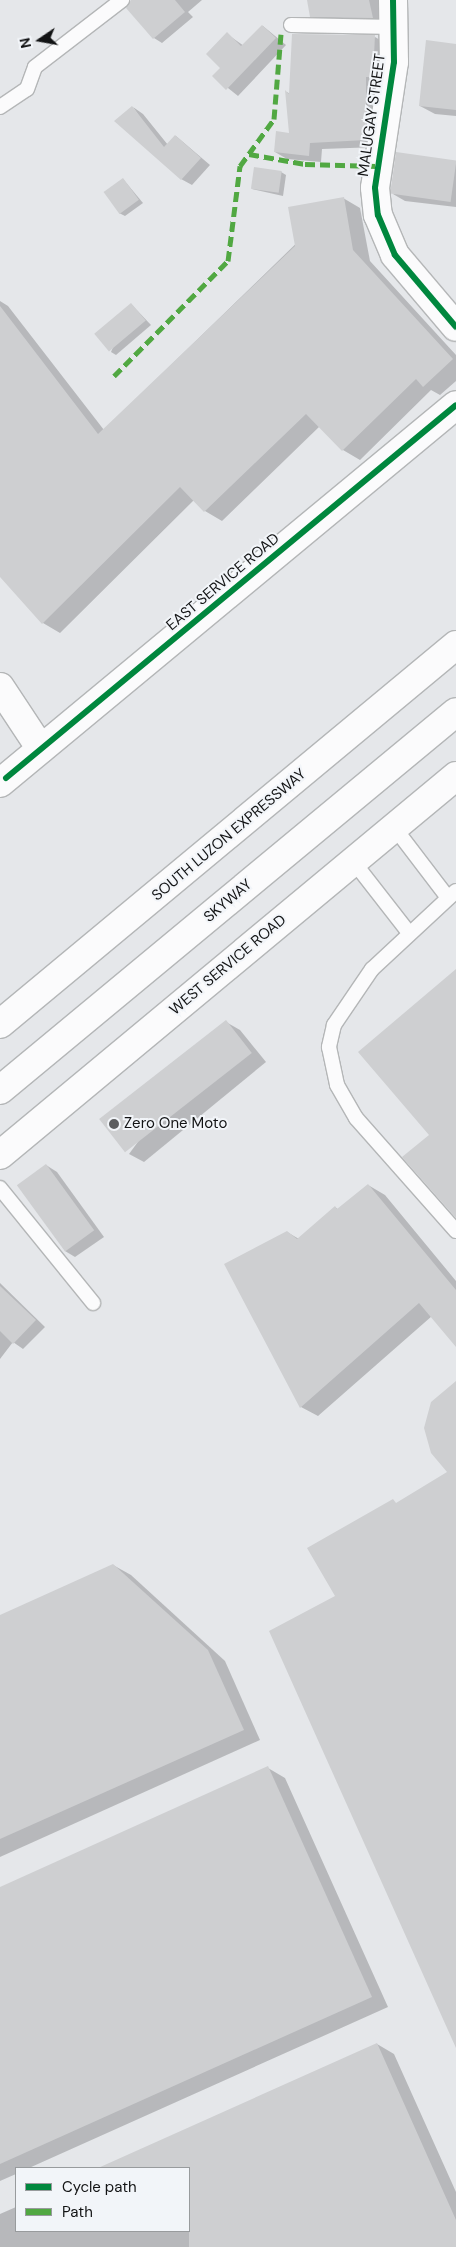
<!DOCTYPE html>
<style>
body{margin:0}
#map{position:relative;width:456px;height:2247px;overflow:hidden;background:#e5e7ea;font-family:"DM Sans",sans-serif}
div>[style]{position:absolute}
.shadow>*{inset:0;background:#0003}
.building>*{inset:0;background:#cecfd1;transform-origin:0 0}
.roads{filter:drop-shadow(1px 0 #b4b6b7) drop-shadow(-1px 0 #b4b6b7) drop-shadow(0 1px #b4b6b7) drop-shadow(0 -1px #b4b6b7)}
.service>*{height:14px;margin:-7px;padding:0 7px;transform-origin:7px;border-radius:7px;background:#fbfbfc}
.minor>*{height:28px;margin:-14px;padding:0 14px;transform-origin:14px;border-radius:14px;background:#fbfbfc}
.secondary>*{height:28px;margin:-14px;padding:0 14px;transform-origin:14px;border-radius:14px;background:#fbfbfc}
.motorway>*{height:28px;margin:-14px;padding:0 14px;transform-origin:14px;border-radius:14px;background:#fbfbfc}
.quiet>*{height:5px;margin-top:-2.5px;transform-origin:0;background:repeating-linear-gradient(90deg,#51a842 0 10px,transparent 0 15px)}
.cycleway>*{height:6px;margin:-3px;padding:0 3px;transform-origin:3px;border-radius:3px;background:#00873e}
.dots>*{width:14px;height:14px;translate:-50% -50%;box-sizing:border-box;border:2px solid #f2f5f9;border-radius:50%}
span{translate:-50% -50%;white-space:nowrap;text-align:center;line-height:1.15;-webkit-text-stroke:4px #f2f5f9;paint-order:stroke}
.street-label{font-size:15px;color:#121314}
.poi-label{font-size:15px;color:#121314}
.left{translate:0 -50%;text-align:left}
.legend{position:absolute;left:15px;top:2167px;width:175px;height:65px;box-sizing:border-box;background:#f2f5f9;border:1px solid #989b9d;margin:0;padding:6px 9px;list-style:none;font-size:15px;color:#121314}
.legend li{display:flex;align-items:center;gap:10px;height:25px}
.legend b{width:25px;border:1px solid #989b9d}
.north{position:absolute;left:15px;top:15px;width:50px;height:50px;-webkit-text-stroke:4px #f2f5f9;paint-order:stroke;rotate:258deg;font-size:14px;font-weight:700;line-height:20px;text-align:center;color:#121314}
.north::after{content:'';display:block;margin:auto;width:18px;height:22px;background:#121314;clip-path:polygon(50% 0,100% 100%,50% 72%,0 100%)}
</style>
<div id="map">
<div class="shadow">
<div style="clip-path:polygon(139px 0,202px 0,188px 12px,193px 17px,162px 43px,154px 38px,129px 9px)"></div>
<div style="clip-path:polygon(308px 0,378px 0,383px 23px,322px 22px,311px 16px)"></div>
<div style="clip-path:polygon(263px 26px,286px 45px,238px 96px,213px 76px,221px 68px,227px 34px,244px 46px)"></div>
<div style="clip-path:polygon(375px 37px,387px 44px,378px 147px,322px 149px,321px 162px,287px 159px,275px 152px,290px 134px,287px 92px,290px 94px)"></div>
<div style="clip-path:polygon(456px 45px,456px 116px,435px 114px,420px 106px)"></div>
<div style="clip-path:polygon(133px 107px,143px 114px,168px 145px,176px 136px,210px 165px,192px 185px,181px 179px)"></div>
<div style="clip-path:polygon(456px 161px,456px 207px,405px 201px,393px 194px)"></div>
<div style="clip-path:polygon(281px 172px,286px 175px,283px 196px,252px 189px)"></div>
<div style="clip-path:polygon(123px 179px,143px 203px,125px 216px,119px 213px)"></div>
<div style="clip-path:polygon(343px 198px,360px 208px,370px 261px,456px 355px,456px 381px,440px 395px,431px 390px,360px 460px,343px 450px,320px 426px,222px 521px,205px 511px,194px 500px,60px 633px,43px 623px,0 575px,0 301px,8px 306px,104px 430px)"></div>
<div style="clip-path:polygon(131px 304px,151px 325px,116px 355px,111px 352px)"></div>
<div style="clip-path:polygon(226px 1022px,240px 1030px,266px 1062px,144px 1162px,129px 1154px)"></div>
<div style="clip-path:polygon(46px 1165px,57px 1172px,104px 1237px,75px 1257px,65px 1251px)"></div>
<div style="clip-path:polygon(368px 1185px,385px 1195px,456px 1281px,456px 1343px,432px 1316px,318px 1416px,301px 1407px,287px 1232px,299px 1239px,335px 1207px,339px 1210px)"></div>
<div style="clip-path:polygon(0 1283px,45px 1327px,23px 1349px,13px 1342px,0 1359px)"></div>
<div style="clip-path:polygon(113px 1565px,131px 1575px,225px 1661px,260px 1740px,0 1857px,0 1616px)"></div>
<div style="clip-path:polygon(268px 1768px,285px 1778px,388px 2007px,29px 2168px,16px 2168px,16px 2174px,0 2181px,0 1888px)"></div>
<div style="clip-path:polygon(377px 2044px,394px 2054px,456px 2192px,456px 2247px,0 2247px,0 2214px,16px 2207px,16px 2231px,189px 2231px,189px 2168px,101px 2168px)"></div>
</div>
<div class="building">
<div style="clip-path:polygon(131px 0,175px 0,185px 12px,153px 39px,126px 8px)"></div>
<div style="clip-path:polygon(307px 0,369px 0,373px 18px,310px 17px)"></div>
<div style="clip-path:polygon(262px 25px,276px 38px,226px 90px,212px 76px,220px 68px,206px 54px,227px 32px,241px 46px)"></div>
<div style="clip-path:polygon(292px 34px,375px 35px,373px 77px,366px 77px,366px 140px,310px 143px,309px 156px,274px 152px,276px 131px,289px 133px,285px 90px,289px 94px)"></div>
<div style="clip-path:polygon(426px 40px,456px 44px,456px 110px,419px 106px)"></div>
<div style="clip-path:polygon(132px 106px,164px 147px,175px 135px,201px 158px,181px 180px,114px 121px)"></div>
<div style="left:396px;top:152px;width:61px;height:42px;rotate:8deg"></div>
<div style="left:254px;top:167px;width:28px;height:22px;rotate:8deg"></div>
<div style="left:123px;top:178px;width:27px;height:24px;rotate:54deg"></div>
<div style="clip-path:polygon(344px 197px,353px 250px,453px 359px,423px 387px,416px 379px,342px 451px,306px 414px,204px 512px,180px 487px,42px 624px,0 577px,0 306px,98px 434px,295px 246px,288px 207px)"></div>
<div style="left:131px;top:303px;width:23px;height:48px;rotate:50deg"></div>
<div style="clip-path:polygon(456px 969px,456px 1218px,402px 1157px,429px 1135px,358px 1052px)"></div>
<div style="left:226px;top:1020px;width:42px;height:161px;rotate:52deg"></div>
<div style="left:46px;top:1164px;width:82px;height:36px;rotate:54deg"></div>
<div style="clip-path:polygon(368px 1184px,456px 1290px,456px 1347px,419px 1303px,300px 1408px,224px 1264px,287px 1231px,297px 1239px,335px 1206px,337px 1209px)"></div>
<div style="clip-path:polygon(0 1286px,36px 1320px,13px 1344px,0 1331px)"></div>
<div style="clip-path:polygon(456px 1381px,456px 2048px,269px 1631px,335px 1596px,307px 1548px,393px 1499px,396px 1503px,447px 1472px,431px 1453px,424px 1428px,431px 1402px)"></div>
<div style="clip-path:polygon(113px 1564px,208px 1650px,244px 1730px,0 1839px,0 1615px)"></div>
<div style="clip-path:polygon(268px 1766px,372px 1997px,0 2164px,0 1887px)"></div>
<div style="clip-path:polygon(377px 2043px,456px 2220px,456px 2247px,189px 2247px,189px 2168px,98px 2168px)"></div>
</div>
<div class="roads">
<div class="service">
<div style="left:291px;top:25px;width:104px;rotate:1.1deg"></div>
<div style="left:0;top:107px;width:32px;rotate:-34deg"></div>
<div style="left:27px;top:89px;width:23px;rotate:-70deg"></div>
<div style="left:35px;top:67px;width:110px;rotate:-37.6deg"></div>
<div style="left:394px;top:827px;width:89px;rotate:52.7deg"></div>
<div style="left:353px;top:861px;width:91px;rotate:52.1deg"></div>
<div style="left:456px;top:891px;width:115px;rotate:137.1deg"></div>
<div style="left:372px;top:969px;width:68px;rotate:124.2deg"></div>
<div style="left:334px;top:1025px;width:23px;rotate:103deg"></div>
<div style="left:329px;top:1047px;width:39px;rotate:78deg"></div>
<div style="left:337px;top:1085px;width:38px;rotate:60deg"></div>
<div style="left:356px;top:1118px;width:151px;rotate:48.5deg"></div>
<div style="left:0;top:1188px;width:148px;rotate:51deg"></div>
</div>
<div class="minor">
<div style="left:393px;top:0;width:62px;rotate:89.1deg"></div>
<div style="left:394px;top:62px;width:127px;rotate:98.6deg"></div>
<div style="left:375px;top:188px;width:27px;rotate:84deg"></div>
<div style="left:378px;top:215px;width:43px;rotate:67deg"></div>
<div style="left:395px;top:255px;width:94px;rotate:49.7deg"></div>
</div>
<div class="secondary">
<div style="left:0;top:687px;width:74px;rotate:56.5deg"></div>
<div style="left:0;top:783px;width:592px;rotate:-39.66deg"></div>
<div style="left:0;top:1155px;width:593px;rotate:-39.73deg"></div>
</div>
<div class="motorway">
<div style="left:0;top:1024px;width:593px;rotate:-39.73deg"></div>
<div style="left:0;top:1090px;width:592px;rotate:-39.66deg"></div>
</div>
</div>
<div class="quiet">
<div style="left:249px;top:154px;width:57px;rotate:10.1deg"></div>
<div style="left:305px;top:164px;width:72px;rotate:1.6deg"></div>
<div style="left:114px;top:376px;width:162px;rotate:-45.3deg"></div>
<div style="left:228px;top:261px;width:96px;rotate:-82.8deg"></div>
<div style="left:240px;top:166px;width:58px;rotate:-54.1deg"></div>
<div style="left:274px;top:119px;width:85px;rotate:-85.3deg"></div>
</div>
<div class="cycleway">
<div style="left:393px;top:0;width:62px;rotate:89.1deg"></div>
<div style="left:394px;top:62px;width:127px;rotate:98.6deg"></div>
<div style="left:375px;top:188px;width:27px;rotate:84deg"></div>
<div style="left:378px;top:215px;width:43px;rotate:67deg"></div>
<div style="left:395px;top:255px;width:94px;rotate:49.7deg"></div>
<div style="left:6px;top:778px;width:584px;rotate:-39.65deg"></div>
</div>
<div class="dots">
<div style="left:114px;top:1124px;background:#5c5d5f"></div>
</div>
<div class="street-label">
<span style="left:372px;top:115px;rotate:-82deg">MALUGAY STREET</span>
<span style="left:223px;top:582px;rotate:-40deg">EAST SERVICE ROAD</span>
<span style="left:229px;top:835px;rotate:-40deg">SOUTH LUZON EXPRESSWAY</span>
<span style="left:228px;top:901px;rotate:-40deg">SKYWAY</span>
<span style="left:228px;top:965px;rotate:-40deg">WEST SERVICE ROAD</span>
</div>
<div class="poi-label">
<span class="left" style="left:124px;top:1124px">Zero One Moto</span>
</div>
<ul class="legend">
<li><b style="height:6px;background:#00873e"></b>Cycle path</li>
<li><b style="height:6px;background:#51a842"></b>Path</li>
</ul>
<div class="north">N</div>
</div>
